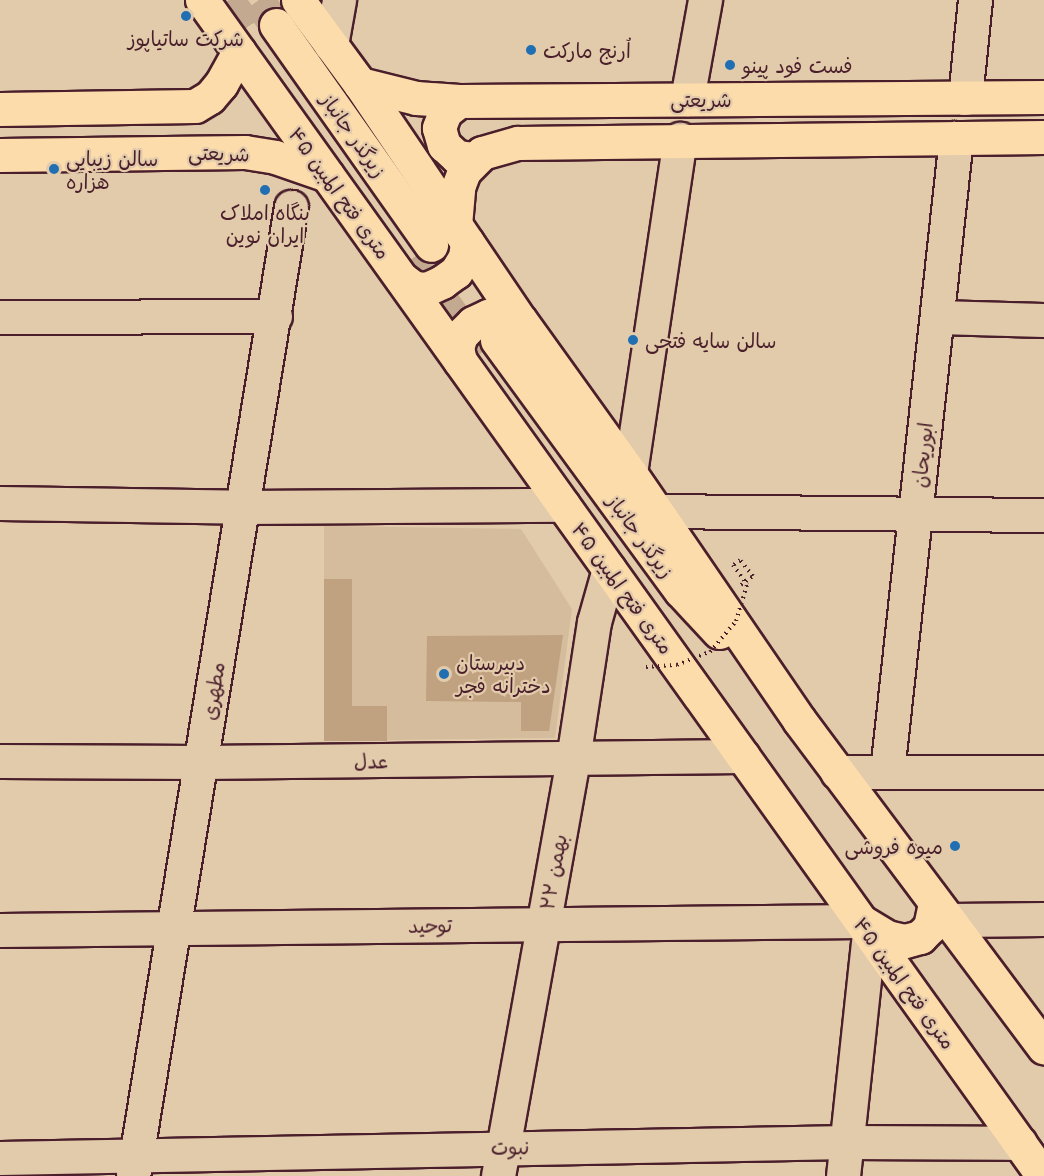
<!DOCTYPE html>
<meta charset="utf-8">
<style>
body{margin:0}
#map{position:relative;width:1044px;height:1176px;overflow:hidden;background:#e2cbab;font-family:Mali,"Playpen Sans Arabic",sans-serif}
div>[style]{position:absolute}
.built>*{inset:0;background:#d5bc9c}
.building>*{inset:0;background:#c0a281}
.major-tunnel>*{height:33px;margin-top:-16.5px;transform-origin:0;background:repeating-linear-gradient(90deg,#c4a991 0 33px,transparent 0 49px)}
.path>*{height:4px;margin-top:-2px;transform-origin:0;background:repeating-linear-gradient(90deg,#4a1f2b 0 1.5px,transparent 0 6px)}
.roads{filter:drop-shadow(2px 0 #4a1f2b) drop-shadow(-2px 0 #4a1f2b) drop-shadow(0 2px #4a1f2b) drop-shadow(0 -2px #4a1f2b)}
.minor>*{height:33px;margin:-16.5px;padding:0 16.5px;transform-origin:16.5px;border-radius:16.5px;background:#e2cbab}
.major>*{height:33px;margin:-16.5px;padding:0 16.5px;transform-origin:16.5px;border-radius:16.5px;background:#fddcac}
.path-bridge>*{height:4px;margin-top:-2px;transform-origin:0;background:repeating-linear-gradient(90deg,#4a1f2b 0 1.5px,transparent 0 6px)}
.dots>*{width:16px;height:16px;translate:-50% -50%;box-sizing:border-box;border:3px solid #e2cbab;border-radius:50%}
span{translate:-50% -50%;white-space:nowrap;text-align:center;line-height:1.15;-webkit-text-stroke:4.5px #e2cbab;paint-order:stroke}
.poi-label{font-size:20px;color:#4a1f2b}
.left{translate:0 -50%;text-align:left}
.right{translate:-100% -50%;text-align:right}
.street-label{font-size:20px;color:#4a1f2b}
</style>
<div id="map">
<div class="built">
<div style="clip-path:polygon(324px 526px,521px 529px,572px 609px,555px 738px,324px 741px)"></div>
</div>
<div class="building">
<div style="clip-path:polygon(324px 579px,352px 579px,352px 706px,387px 706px,387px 741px,324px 741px)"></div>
<div style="clip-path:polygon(563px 635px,549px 731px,521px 731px,521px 702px,426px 701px,427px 636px)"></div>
</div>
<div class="major-tunnel">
<div style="left:228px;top:0;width:48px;rotate:54.3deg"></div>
<div style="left:258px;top:0;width:31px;rotate:54deg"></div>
<div style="left:412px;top:258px;width:117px;rotate:54.4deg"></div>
</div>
<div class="path">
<div style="left:741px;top:585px;width:15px;rotate:-37deg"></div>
<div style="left:753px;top:576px;width:21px;rotate:-129deg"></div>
<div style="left:740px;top:560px;width:9px;rotate:144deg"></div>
<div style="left:733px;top:565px;width:24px;rotate:54deg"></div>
</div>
<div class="roads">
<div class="minor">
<div style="left:331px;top:45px;width:46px;rotate:-79.9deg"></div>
<div style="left:965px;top:98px;width:99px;rotate:-84.2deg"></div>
<div style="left:687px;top:99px;width:101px;rotate:-79.7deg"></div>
<div style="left:0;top:317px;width:275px;rotate:-0.2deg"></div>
<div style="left:937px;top:317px;width:107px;rotate:1.6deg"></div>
<div style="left:630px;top:473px;width:338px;rotate:-81.5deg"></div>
<div style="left:0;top:503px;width:244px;rotate:0.9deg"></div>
<div style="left:244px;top:507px;width:319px;rotate:-0.4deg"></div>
<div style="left:656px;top:511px;width:388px;rotate:0.6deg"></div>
<div style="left:0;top:761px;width:201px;rotate:0.3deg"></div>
<div style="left:201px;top:762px;width:542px;rotate:-0.63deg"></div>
<div style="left:837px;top:772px;width:207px"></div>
<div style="left:887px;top:772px;width:638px;rotate:-83.79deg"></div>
<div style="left:948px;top:920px;width:96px;rotate:-0.6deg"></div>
<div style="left:0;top:930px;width:861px;rotate:-0.6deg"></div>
<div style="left:0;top:1158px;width:847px;rotate:-1.08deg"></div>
<div style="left:847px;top:1142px;width:173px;rotate:0.3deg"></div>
<div style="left:133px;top:1176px;width:982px;rotate:-80.74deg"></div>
<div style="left:498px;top:1176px;width:424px;rotate:-79.8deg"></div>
<div style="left:573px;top:759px;width:139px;rotate:-81.3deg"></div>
<div style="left:594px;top:622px;width:55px;rotate:-74.2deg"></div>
<div style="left:843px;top:1176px;width:244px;rotate:-83.9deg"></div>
</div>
<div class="major">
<div style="left:202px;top:0;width:1446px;rotate:54.43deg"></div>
<div style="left:298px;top:0;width:104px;rotate:53.6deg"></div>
<div style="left:360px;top:84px;width:285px;rotate:55.9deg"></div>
<div style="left:520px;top:320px;width:188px;rotate:54.3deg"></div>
<div style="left:630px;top:473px;width:299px;rotate:55.6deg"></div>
<div style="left:799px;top:720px;width:409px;rotate:53.2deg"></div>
<div style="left:276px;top:25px;width:269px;rotate:54.8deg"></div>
<div style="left:360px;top:84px;width:58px;rotate:14deg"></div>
<div style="left:416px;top:98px;width:43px;rotate:4deg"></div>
<div style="left:459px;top:101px;width:585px;rotate:-0.39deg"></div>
<div style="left:459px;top:101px;width:18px;rotate:142deg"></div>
<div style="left:445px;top:112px;width:17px;rotate:111deg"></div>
<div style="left:439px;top:128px;width:18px;rotate:74deg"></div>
<div style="left:444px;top:145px;width:18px;rotate:43deg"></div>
<div style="left:457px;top:157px;width:17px;rotate:7deg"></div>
<div style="left:0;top:109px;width:195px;rotate:-0.9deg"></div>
<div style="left:195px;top:106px;width:17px;rotate:-31deg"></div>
<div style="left:210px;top:97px;width:17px;rotate:-50deg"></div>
<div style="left:221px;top:84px;width:37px;rotate:-61deg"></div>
<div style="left:0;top:155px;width:245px;rotate:-0.7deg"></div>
<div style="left:245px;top:152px;width:30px;rotate:9deg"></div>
<div style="left:275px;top:157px;width:55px;rotate:19.1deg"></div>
<div style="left:455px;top:225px;width:38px;rotate:-85deg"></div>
<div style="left:458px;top:187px;width:17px;rotate:-69deg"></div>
<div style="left:464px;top:171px;width:25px;rotate:-45deg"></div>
<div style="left:482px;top:153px;width:37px;rotate:-16deg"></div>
<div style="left:518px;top:143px;width:526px;rotate:-0.65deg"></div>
<div style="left:402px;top:279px;width:15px;rotate:37deg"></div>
<div style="left:414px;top:288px;width:13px;rotate:4deg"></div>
<div style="left:427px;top:289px;width:17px;rotate:-25deg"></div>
<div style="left:442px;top:282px;width:17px;rotate:-36deg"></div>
<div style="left:456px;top:272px;width:17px;rotate:-59deg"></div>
<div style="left:465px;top:257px;width:15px;rotate:-82deg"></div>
<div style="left:497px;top:340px;width:311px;rotate:53.8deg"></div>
<div style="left:681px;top:591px;width:56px;rotate:47.2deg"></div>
<div style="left:460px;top:361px;width:13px;rotate:-103deg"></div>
<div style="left:457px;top:348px;width:14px;rotate:-73deg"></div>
<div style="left:461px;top:335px;width:17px;rotate:-45deg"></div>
<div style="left:473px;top:323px;width:17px;rotate:-25deg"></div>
<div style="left:488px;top:316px;width:17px;rotate:-7deg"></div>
<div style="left:505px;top:314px;width:16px;rotate:22deg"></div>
<div style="left:862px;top:922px;width:29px;rotate:31deg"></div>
<div style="left:887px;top:937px;width:18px;rotate:13deg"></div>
<div style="left:905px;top:941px;width:16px;rotate:-15deg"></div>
<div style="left:920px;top:937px;width:14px;rotate:-45deg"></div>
<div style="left:930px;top:927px;width:24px;rotate:-78deg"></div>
</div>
</div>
<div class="path-bridge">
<div style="left:646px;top:667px;width:31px;rotate:-4deg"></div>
<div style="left:677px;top:665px;width:35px;rotate:-22deg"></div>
<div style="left:710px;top:652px;width:40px;rotate:-50deg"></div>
<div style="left:736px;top:621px;width:39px;rotate:-73deg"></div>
</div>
<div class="dots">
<div style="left:186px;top:16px;background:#1f6fb2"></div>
<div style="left:531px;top:50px;background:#1f6fb2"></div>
<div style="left:730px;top:65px;background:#1f6fb2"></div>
<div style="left:54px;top:169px;background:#1f6fb2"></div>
<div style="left:265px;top:190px;background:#1f6fb2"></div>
<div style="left:633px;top:340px;background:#1f6fb2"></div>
<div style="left:444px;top:674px;background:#1f6fb2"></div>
<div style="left:955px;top:846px;background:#1f6fb2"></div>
</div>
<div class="poi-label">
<span style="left:186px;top:38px">شرکت ساتیاپوز</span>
<span class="left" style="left:543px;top:50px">اُرنج مارکت</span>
<span class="left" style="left:742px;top:65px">فست فود پینو</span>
<span class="left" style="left:66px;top:170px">سالن زیبایی<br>هزاره</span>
<span style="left:265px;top:224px">بنگاه املاک<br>ایران نوین</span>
<span class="left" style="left:645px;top:340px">سالن سایه فتحی</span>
<span class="left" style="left:456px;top:674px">دبیرستان<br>دخترانه فجر</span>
<span class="right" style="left:943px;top:846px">میوه فروشی</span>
</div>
<div class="street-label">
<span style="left:701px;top:99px">شریعتی</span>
<span style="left:354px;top:135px;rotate:55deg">زیرگذر جانباز</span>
<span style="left:219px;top:153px;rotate:2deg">شریعتی</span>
<span style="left:340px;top:193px;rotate:54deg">۴۵ متری فتح المبین</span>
<span style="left:922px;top:455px;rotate:-84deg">ابوریحان</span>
<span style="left:641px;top:536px;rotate:54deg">زیرگذر جانباز</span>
<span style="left:623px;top:588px;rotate:54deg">۴۵ متری فتح المبین</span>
<span style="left:213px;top:691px;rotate:-81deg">مطهری</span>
<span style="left:371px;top:761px;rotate:-1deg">عدل</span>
<span style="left:553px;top:872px;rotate:-80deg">۲۲ بهمن</span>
<span style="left:430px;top:925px;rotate:-1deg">توحید</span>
<span style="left:905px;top:983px;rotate:54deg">۴۵ متری فتح المبین</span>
<span style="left:510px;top:1147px;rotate:-1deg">نبوت</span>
</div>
</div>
